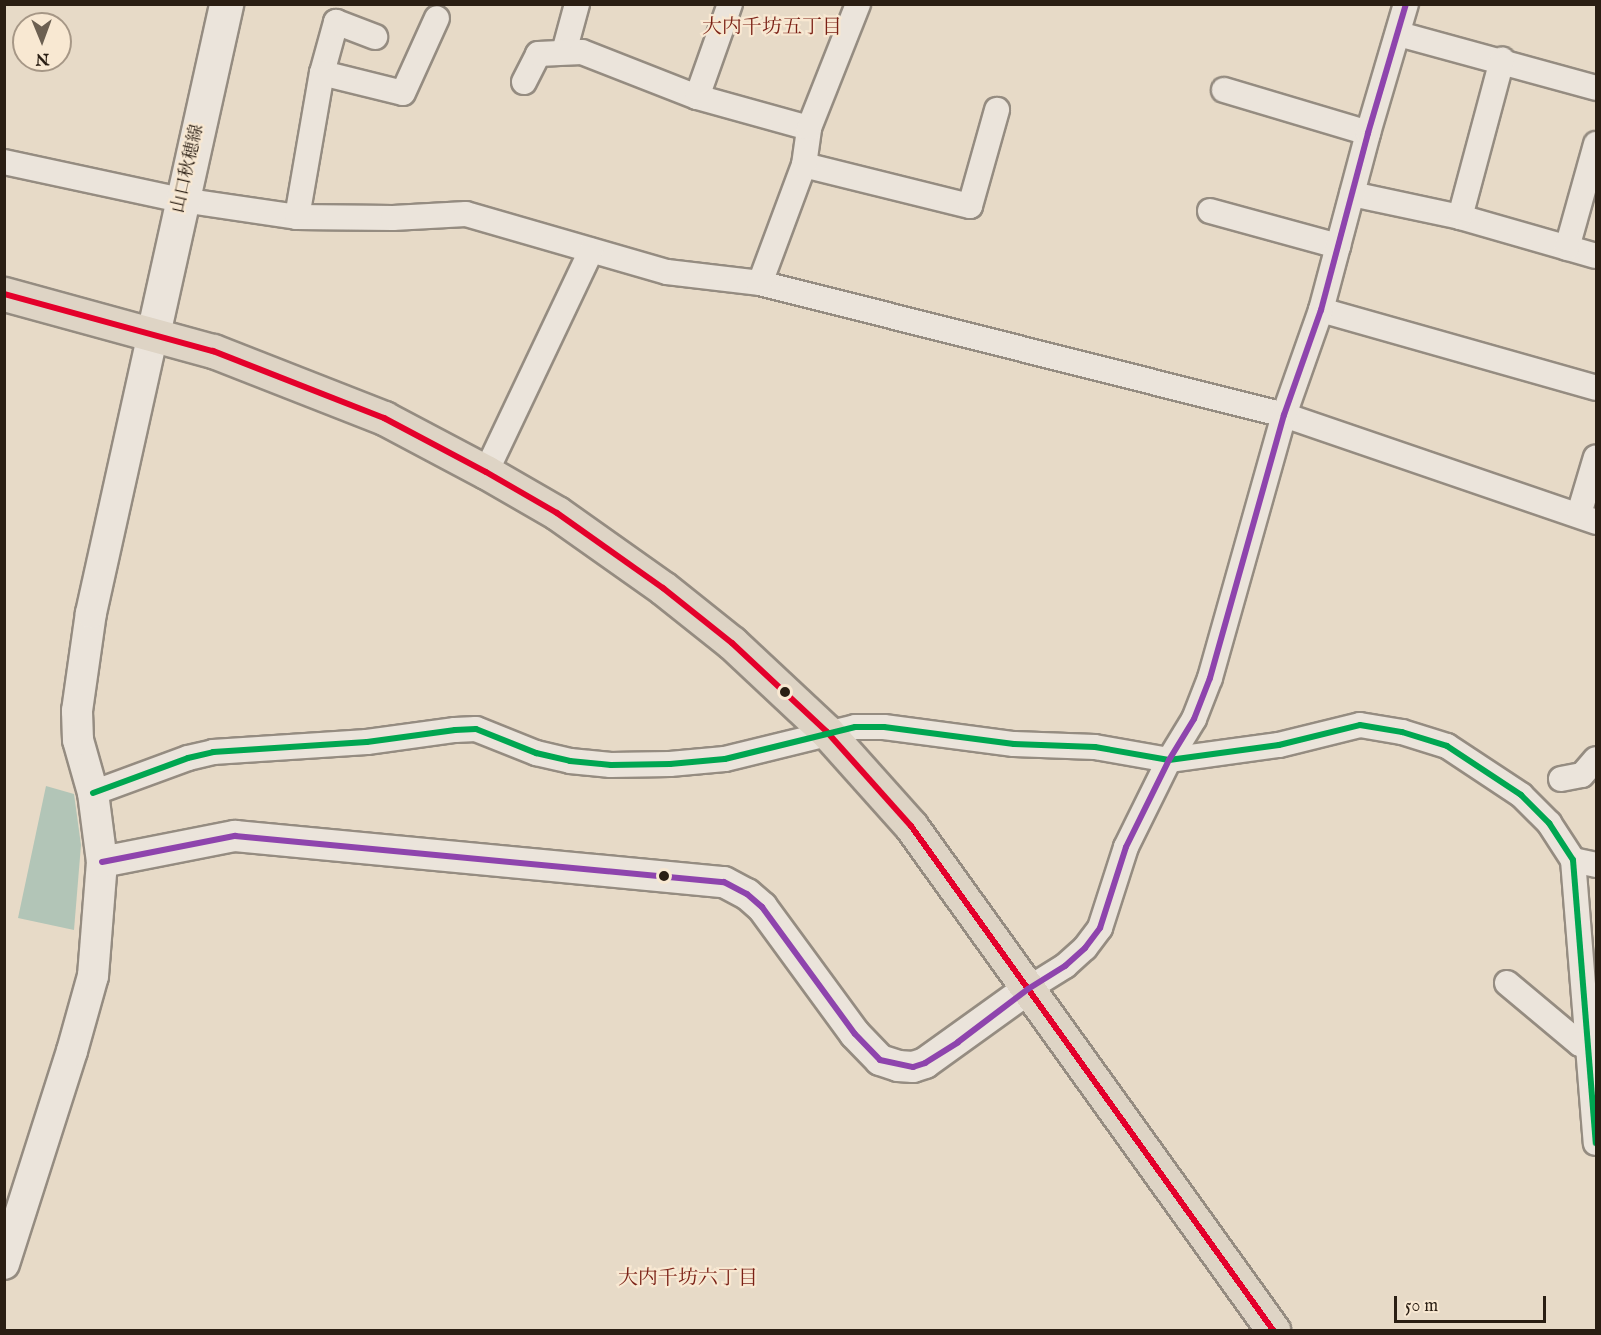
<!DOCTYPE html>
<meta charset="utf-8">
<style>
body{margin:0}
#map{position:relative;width:1601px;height:1335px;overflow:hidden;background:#e7dac7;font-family:"IM FELL English","Noto Serif JP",serif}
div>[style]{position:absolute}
.water>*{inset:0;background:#b2c5b7}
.roads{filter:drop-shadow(2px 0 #958c81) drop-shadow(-2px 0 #958c81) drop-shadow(0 2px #958c81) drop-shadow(0 -2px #958c81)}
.minor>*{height:24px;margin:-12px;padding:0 12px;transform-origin:12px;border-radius:12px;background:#ebe4db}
.tertiary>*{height:30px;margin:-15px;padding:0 15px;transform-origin:15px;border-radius:15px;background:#ebe4db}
.secondary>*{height:33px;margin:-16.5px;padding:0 16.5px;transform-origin:16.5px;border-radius:16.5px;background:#ebe4db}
.primary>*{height:33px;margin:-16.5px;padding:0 16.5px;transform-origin:16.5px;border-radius:16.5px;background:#ded4c5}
.bus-1>*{height:6px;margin:-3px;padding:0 3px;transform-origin:3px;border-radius:3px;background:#e4002b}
.bus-2>*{height:6px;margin:-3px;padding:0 3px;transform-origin:3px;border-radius:3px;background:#00a651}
.bus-3>*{height:6px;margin:-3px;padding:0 3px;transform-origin:3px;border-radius:3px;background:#8e44ad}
.dots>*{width:16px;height:16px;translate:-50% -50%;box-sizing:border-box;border:3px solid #f8e8d2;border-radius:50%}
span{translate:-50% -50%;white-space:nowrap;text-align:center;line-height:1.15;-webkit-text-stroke:4.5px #f8e8d2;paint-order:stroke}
.street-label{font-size:18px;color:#2a1e13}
.neighbourhood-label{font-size:20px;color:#7a1f14}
.frame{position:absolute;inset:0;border:6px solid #2a1e13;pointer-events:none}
.north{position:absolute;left:12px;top:12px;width:60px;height:60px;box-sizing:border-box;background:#f8e8d2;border:2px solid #a69786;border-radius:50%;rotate:179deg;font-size:16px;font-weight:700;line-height:24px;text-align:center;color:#2a1e13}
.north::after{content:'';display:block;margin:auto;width:21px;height:27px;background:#6c6052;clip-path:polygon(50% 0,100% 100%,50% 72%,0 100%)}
.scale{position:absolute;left:1394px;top:1296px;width:152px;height:27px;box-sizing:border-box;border:3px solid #2a1e13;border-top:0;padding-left:8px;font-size:18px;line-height:21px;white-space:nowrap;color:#2a1e13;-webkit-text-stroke:4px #f8e8d2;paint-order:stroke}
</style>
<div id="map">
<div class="water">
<div style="clip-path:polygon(46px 786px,74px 794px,81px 845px,74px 930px,18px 918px)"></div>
</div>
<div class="roads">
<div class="minor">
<div style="left:1399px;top:34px;width:204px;rotate:15.3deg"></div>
<div style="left:564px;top:52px;width:50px;rotate:-74.8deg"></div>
<div style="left:322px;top:73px;width:53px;rotate:-74.6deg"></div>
<div style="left:336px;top:22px;width:42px;rotate:21deg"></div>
<div style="left:524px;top:82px;width:31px;rotate:-63deg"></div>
<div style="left:538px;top:54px;width:44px;rotate:-2.6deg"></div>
<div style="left:582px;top:52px;width:123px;rotate:21.4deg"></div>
<div style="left:697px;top:97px;width:116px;rotate:15.5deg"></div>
<div style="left:1224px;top:90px;width:150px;rotate:16.6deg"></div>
<div style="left:697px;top:97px;width:99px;rotate:-70.5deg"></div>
<div style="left:4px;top:162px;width:182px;rotate:12.1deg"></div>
<div style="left:182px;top:200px;width:116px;rotate:8.4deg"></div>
<div style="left:297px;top:217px;width:96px;rotate:0.6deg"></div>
<div style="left:393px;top:218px;width:73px;rotate:-3.1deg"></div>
<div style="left:466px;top:214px;width:209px;rotate:16.1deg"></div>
<div style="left:667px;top:272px;width:94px;rotate:6.7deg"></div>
<div style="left:760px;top:283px;width:540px;rotate:14.14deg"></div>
<div style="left:1284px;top:415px;width:330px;rotate:18.9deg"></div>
<div style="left:804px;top:165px;width:171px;rotate:13.9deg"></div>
<div style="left:970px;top:206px;width:100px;rotate:-74.3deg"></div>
<div style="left:1352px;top:194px;width:110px;rotate:12deg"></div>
<div style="left:1460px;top:217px;width:141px;rotate:16deg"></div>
<div style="left:1210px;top:211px;width:133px;rotate:15.3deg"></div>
<div style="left:297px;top:217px;width:146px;rotate:-80.2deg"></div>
<div style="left:322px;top:73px;width:83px;rotate:13.9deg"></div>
<div style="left:403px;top:93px;width:82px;rotate:-65.6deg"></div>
<div style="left:1460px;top:217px;width:163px;rotate:-75deg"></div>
<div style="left:1567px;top:248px;width:108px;rotate:-74.4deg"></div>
<div style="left:760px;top:283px;width:126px;rotate:-69.6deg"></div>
<div style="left:804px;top:165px;width:37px;rotate:-82deg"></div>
<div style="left:809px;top:128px;width:133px;rotate:-68.4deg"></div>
<div style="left:1321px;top:310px;width:286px;rotate:15.8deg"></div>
<div style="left:486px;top:472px;width:245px;rotate:-64.6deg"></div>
<div style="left:1579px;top:514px;width:59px;rotate:-73.4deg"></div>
<div style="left:1561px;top:779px;width:21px;rotate:-11deg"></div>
<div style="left:1582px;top:775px;width:21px;rotate:-49deg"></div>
<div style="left:93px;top:793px;width:101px;rotate:-20.2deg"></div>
<div style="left:188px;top:758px;width:26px;rotate:-13deg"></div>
<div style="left:213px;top:752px;width:154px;rotate:-3.7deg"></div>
<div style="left:367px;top:742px;width:89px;rotate:-7.8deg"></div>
<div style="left:455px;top:730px;width:21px;rotate:-3deg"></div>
<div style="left:476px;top:729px;width:65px;rotate:21.8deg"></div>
<div style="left:536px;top:753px;width:35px;rotate:13deg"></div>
<div style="left:570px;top:761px;width:41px;rotate:5.6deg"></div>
<div style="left:611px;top:765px;width:59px;rotate:-1deg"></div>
<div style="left:670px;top:764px;width:55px;rotate:-5.2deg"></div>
<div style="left:725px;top:759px;width:134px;rotate:-13.8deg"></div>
<div style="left:855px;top:727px;width:29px"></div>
<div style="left:884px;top:727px;width:131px;rotate:7.5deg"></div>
<div style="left:1014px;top:744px;width:81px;rotate:2.1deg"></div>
<div style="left:1095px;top:747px;width:75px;rotate:10deg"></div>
<div style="left:1169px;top:760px;width:111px;rotate:-7.8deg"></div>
<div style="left:1279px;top:745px;width:83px;rotate:-13.9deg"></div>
<div style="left:1360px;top:725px;width:43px;rotate:9.5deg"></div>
<div style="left:1402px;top:732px;width:47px;rotate:17.3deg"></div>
<div style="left:1447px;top:746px;width:89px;rotate:33.5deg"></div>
<div style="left:1521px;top:795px;width:40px;rotate:45deg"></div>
<div style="left:1549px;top:823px;width:44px;rotate:57deg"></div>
<div style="left:1573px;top:860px;width:284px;rotate:85.4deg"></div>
<div style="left:1573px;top:860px;width:24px;rotate:12deg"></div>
<div style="left:1507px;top:983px;width:95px;rotate:39.9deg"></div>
<div style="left:1580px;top:1044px;width:7px;rotate:8deg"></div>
<div style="left:1028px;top:989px;width:44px;rotate:-31.9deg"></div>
<div style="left:1065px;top:966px;width:27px;rotate:-42deg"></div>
<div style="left:1085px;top:948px;width:25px;rotate:-53deg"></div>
<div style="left:1100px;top:928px;width:85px;rotate:-72.2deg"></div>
<div style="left:1126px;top:847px;width:97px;rotate:-63.7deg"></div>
<div style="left:1169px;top:760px;width:48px;rotate:-58.6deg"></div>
<div style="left:1194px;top:719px;width:44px;rotate:-68.7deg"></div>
<div style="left:1210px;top:678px;width:273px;rotate:-74.3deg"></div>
<div style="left:1284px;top:415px;width:111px;rotate:-70.6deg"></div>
<div style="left:1321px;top:310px;width:183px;rotate:-75.1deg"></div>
<div style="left:1368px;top:133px;width:134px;rotate:-73.6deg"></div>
</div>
<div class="tertiary">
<div style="left:102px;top:862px;width:136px;rotate:-11.1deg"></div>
<div style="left:235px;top:836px;width:491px;rotate:5.4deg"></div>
<div style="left:724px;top:882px;width:26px;rotate:28deg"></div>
<div style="left:747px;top:894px;width:20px;rotate:41deg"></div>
<div style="left:762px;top:907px;width:157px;rotate:53.8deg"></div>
<div style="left:855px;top:1034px;width:36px;rotate:46deg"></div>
<div style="left:880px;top:1060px;width:19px;rotate:18deg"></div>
<div style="left:898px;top:1066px;width:15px;rotate:4deg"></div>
<div style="left:913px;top:1067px;width:13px;rotate:-18deg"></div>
<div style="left:925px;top:1063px;width:127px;rotate:-35.7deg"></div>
<div style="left:4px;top:1264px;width:224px;rotate:-72.3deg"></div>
<div style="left:72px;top:1051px;width:78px;rotate:-74.4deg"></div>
<div style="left:93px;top:976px;width:114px;rotate:-85.5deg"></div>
<div style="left:102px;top:862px;width:70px;rotate:-97.4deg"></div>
<div style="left:93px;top:793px;width:55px;rotate:-105.8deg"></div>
<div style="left:78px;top:740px;width:29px;rotate:-92deg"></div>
<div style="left:77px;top:711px;width:99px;rotate:-81.9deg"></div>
<div style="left:91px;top:613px;width:286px;rotate:-77.5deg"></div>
</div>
<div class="secondary">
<div style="left:153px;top:334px;width:338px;rotate:-77.5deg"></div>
</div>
<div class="primary">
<div style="left:4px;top:294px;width:217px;rotate:15.3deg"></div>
<div style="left:213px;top:351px;width:184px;rotate:21.4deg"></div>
<div style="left:384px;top:418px;width:115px;rotate:27.9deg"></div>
<div style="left:486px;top:472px;width:82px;rotate:30deg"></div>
<div style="left:557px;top:513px;width:130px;rotate:35.3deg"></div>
<div style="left:663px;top:588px;width:88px;rotate:38.6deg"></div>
<div style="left:732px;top:643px;width:130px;rotate:43.1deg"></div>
<div style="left:827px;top:732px;width:126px;rotate:48.2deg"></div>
<div style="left:911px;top:826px;width:621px;rotate:54.31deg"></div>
</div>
</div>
<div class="bus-1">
<div style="left:4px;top:294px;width:217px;rotate:15.3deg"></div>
<div style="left:213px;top:351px;width:184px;rotate:21.4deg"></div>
<div style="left:384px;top:418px;width:115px;rotate:27.9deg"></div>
<div style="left:486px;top:472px;width:82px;rotate:30deg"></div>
<div style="left:557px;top:513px;width:130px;rotate:35.3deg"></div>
<div style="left:663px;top:588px;width:88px;rotate:38.6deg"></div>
<div style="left:732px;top:643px;width:130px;rotate:43.1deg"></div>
<div style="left:827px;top:732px;width:126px;rotate:48.2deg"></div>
<div style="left:911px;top:826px;width:621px;rotate:54.31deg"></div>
</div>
<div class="bus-2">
<div style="left:93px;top:793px;width:101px;rotate:-20.2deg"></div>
<div style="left:188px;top:758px;width:26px;rotate:-13deg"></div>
<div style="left:213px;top:752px;width:154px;rotate:-3.7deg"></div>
<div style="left:367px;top:742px;width:89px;rotate:-7.8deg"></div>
<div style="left:455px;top:730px;width:21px;rotate:-3deg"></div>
<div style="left:476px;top:729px;width:65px;rotate:21.8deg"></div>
<div style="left:536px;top:753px;width:35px;rotate:13deg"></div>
<div style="left:570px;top:761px;width:41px;rotate:5.6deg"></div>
<div style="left:611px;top:765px;width:59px;rotate:-1deg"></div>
<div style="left:670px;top:764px;width:55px;rotate:-5.2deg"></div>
<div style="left:725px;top:759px;width:134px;rotate:-13.8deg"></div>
<div style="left:855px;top:727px;width:29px"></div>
<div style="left:884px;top:727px;width:131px;rotate:7.5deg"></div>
<div style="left:1014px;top:744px;width:81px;rotate:2.1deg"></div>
<div style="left:1095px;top:747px;width:75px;rotate:10deg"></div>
<div style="left:1169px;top:760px;width:111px;rotate:-7.8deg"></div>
<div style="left:1279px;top:745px;width:83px;rotate:-13.9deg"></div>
<div style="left:1360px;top:725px;width:43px;rotate:9.5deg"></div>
<div style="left:1402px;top:732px;width:47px;rotate:17.3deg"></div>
<div style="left:1447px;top:746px;width:89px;rotate:33.5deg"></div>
<div style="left:1521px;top:795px;width:40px;rotate:45deg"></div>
<div style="left:1549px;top:823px;width:44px;rotate:57deg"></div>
<div style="left:1573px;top:860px;width:284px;rotate:85.4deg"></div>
</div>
<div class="bus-3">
<div style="left:102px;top:862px;width:136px;rotate:-11.1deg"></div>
<div style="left:235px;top:836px;width:491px;rotate:5.4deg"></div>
<div style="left:724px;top:882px;width:26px;rotate:28deg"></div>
<div style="left:747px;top:894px;width:20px;rotate:41deg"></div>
<div style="left:762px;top:907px;width:157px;rotate:53.8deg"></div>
<div style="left:855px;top:1034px;width:36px;rotate:46deg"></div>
<div style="left:880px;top:1060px;width:34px;rotate:12deg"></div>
<div style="left:913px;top:1067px;width:13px;rotate:-18deg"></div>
<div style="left:925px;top:1063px;width:39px;rotate:-32deg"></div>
<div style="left:958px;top:1042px;width:88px;rotate:-37.1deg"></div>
<div style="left:1028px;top:989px;width:44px;rotate:-31.9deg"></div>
<div style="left:1065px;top:966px;width:27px;rotate:-42deg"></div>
<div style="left:1085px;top:948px;width:25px;rotate:-53deg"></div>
<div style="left:1100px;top:928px;width:85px;rotate:-72.2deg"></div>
<div style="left:1126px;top:847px;width:97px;rotate:-63.7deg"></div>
<div style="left:1169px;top:760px;width:48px;rotate:-58.6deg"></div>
<div style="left:1194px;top:719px;width:44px;rotate:-68.7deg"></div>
<div style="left:1210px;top:678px;width:273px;rotate:-74.3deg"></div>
<div style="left:1284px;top:415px;width:111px;rotate:-70.6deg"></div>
<div style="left:1321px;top:310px;width:183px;rotate:-75.1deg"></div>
<div style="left:1368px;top:133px;width:134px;rotate:-73.6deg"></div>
</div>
<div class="dots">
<div style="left:785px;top:692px;background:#2a1e13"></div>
<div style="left:664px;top:876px;background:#2a1e13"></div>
</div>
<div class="street-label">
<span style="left:189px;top:169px;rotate:-77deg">山口秋穂線</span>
</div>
<div class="neighbourhood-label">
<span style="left:772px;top:27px">大内千坊五丁目</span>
<span style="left:688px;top:1278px">大内千坊六丁目</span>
</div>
<div class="frame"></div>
<div class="north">N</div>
<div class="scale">50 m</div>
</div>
